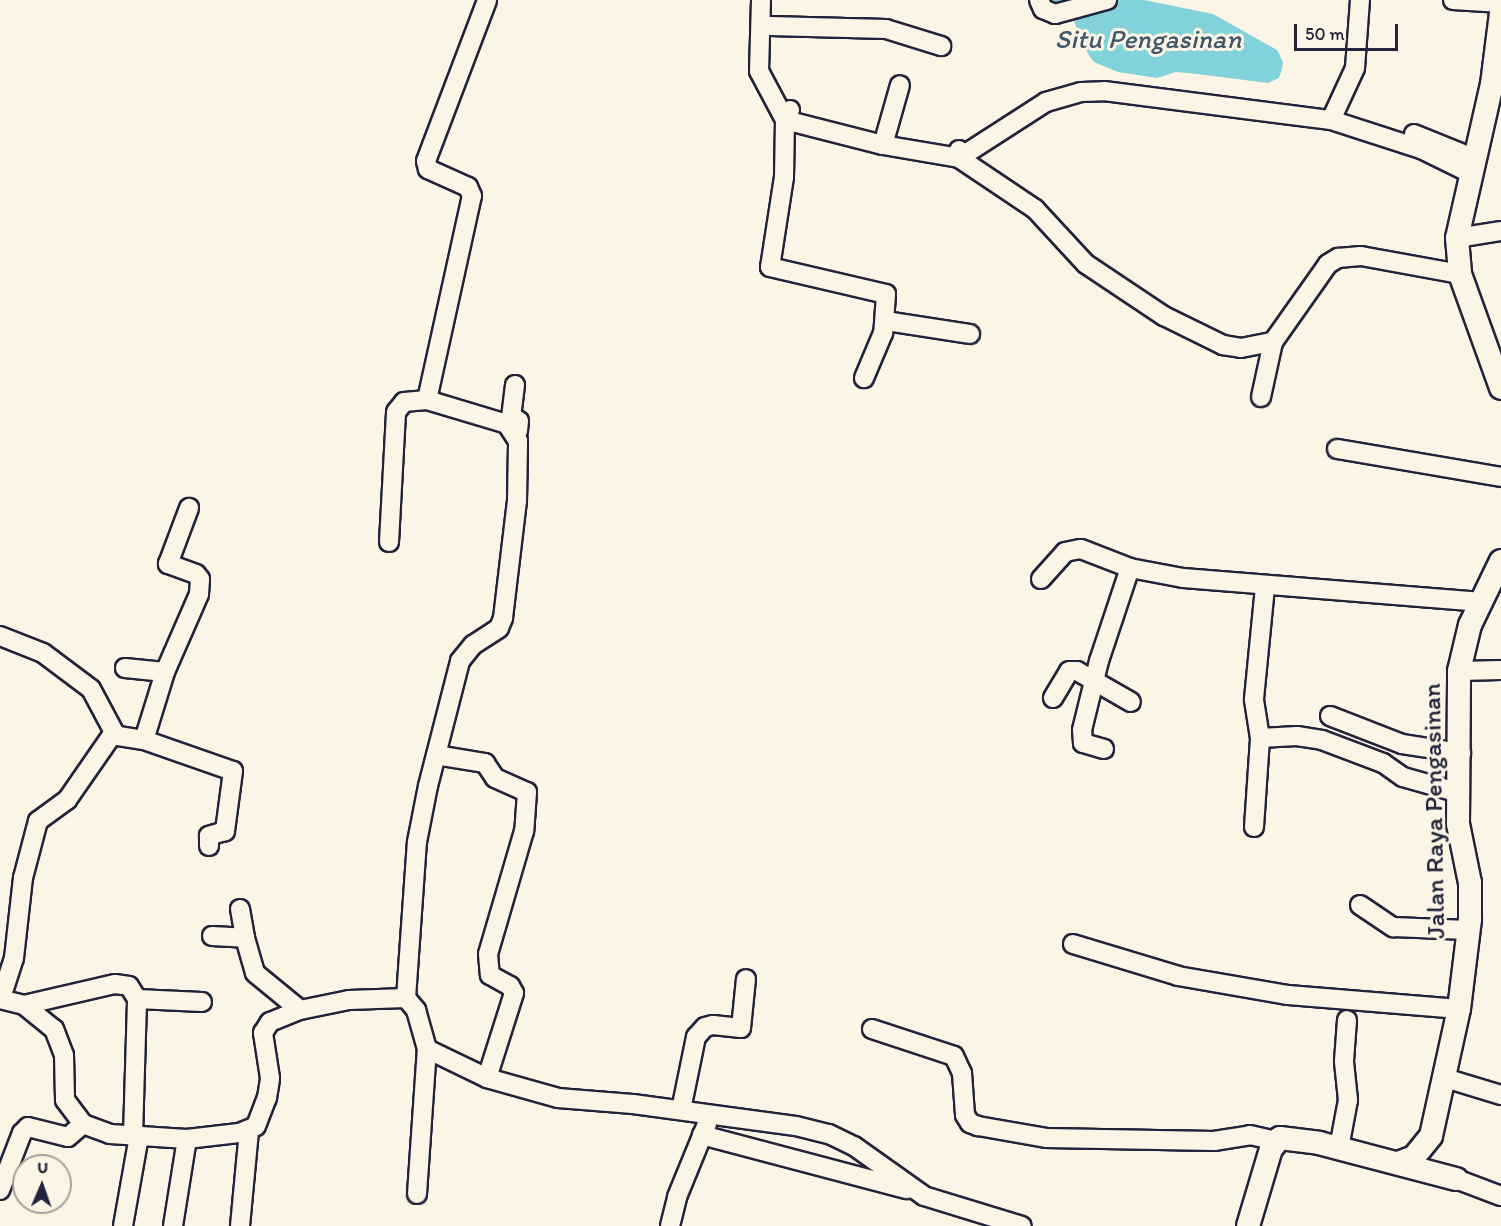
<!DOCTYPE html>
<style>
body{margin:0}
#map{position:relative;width:1501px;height:1226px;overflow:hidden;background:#fcf5e5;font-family:Itim,sans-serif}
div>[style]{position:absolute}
.water>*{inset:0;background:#81d2da}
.roads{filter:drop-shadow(2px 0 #22223b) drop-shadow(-2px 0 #22223b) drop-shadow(0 2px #22223b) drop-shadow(0 -2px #22223b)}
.minor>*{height:18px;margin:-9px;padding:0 9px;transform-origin:9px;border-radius:9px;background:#fcf5e5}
.major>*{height:22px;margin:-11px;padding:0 11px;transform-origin:11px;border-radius:11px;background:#fcf5e5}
span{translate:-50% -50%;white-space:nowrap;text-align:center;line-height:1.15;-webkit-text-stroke:6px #fcf5e5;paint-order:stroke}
.street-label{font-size:26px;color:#22223b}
.water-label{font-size:27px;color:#3e576b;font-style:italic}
.north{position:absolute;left:12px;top:1154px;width:60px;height:60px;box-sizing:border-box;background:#fcf5e5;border:2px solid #a5a1a1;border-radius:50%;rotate:2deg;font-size:16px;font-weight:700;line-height:24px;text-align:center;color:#22223b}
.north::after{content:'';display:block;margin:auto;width:21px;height:27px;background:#22223b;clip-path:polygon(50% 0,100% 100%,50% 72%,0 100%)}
.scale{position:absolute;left:1294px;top:24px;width:104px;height:27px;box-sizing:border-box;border:3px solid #22223b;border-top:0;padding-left:8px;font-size:18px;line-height:21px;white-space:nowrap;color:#22223b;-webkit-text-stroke:4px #fcf5e5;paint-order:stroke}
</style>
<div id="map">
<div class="water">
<div style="clip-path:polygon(1043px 0,1144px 0,1213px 14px,1277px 50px,1283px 62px,1282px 69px,1279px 78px,1268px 83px,1197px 74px,1176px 72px,1157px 78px,1118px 72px,1094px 62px,1088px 54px,1066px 3px,1047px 5px)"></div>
</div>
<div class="roads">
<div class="minor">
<div style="left:761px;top:0;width:71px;rotate:91.6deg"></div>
<div style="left:759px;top:71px;width:55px;rotate:62deg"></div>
<div style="left:785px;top:120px;width:101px;rotate:14.3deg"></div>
<div style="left:883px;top:145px;width:77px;rotate:9.7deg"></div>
<div style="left:959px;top:158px;width:103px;rotate:-32.8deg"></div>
<div style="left:1046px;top:102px;width:36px;rotate:-16deg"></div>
<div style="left:1081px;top:92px;width:23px;rotate:-2deg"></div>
<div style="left:1104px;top:91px;width:229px;rotate:7.3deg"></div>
<div style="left:1331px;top:120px;width:95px;rotate:17.9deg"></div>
<div style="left:1421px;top:149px;width:55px;rotate:26.1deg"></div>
<div style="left:1039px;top:0;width:10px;rotate:66deg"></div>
<div style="left:1043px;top:9px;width:13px;rotate:23deg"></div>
<div style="left:1055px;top:14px;width:54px;rotate:-15.1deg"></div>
<div style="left:1453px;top:0;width:48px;rotate:3.6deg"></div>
<div style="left:770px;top:26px;width:116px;rotate:1.5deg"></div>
<div style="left:886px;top:29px;width:58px;rotate:17.2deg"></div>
<div style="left:790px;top:110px;width:11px;rotate:117deg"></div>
<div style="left:785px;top:120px;width:57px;rotate:91deg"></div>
<div style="left:784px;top:177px;width:91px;rotate:98.8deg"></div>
<div style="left:770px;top:267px;width:119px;rotate:13.1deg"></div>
<div style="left:886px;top:294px;width:39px;rotate:94deg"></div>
<div style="left:883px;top:333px;width:49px;rotate:112.9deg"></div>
<div style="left:1331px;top:120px;width:57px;rotate:-65.2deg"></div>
<div style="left:1355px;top:68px;width:68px;rotate:-85.8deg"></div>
<div style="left:1414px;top:134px;width:64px;rotate:22.1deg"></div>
<div style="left:883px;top:145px;width:62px;rotate:-74.2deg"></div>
<div style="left:959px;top:150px;width:8px;rotate:90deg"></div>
<div style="left:959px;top:158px;width:92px;rotate:33.9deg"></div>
<div style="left:1035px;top:209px;width:75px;rotate:47.2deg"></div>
<div style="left:1086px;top:264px;width:94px;rotate:33.7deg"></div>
<div style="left:1164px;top:316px;width:66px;rotate:26.2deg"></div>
<div style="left:1223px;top:345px;width:18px;rotate:9deg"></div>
<div style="left:1241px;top:348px;width:33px;rotate:-11deg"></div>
<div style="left:1273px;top:342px;width:95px;rotate:-54.8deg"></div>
<div style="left:1328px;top:264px;width:12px;rotate:-31deg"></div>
<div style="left:1338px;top:258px;width:23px;rotate:-5deg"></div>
<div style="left:1361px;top:256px;width:101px;rotate:10.3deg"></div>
<div style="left:1457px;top:238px;width:45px;rotate:-9deg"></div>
<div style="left:886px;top:321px;width:85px;rotate:8.8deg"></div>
<div style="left:515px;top:385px;width:31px;rotate:97deg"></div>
<div style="left:511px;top:416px;width:9px;rotate:32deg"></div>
<div style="left:519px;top:421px;width:10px;rotate:96deg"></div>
<div style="left:1261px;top:397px;width:56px;rotate:-77.7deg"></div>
<div style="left:1337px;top:449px;width:166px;rotate:9.7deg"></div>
<div style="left:389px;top:542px;width:130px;rotate:-86.9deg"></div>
<div style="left:396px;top:412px;width:13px;rotate:-51deg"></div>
<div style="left:404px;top:402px;width:23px;rotate:-5deg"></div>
<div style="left:1041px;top:579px;width:36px;rotate:-48deg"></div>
<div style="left:1065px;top:552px;width:16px;rotate:-11deg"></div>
<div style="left:1081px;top:549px;width:53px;rotate:21.2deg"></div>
<div style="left:1130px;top:568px;width:54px;rotate:10.7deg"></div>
<div style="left:1183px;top:578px;width:297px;rotate:4.6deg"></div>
<div style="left:0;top:636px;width:46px;rotate:21.6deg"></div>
<div style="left:43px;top:653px;width:60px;rotate:36.9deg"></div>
<div style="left:91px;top:689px;width:51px;rotate:61.9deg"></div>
<div style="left:125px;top:668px;width:40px;rotate:5.7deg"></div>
<div style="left:1459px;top:671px;width:42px;rotate:-1.4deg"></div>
<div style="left:1053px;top:698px;width:31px;rotate:-59deg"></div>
<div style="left:1069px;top:671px;width:8px"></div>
<div style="left:1077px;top:671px;width:62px;rotate:29.9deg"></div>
<div style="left:1330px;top:716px;width:77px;rotate:21.3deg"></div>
<div style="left:1402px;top:744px;width:60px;rotate:8.7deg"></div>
<div style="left:1260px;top:738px;width:37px;rotate:-3deg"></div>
<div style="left:1297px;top:736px;width:25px;rotate:9deg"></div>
<div style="left:1322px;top:740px;width:65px;rotate:20.7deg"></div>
<div style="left:1383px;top:763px;width:24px;rotate:35deg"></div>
<div style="left:1403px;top:777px;width:59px;rotate:15.7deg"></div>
<div style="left:144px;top:740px;width:71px;rotate:-72.8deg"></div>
<div style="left:165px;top:672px;width:85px;rotate:-66.4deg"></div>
<div style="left:199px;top:594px;width:15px;rotate:-86deg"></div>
<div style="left:200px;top:579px;width:6px;rotate:-129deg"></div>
<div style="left:196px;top:574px;width:30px;rotate:-160deg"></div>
<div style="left:168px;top:564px;width:60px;rotate:-69.4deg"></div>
<div style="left:1104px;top:749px;width:22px;rotate:-164deg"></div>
<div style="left:1083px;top:743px;width:13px;rotate:-94deg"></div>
<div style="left:1082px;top:730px;width:71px;rotate:-76.2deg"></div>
<div style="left:1099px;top:661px;width:98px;rotate:-71.6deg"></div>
<div style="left:436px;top:755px;width:50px;rotate:9.3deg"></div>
<div style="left:485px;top:763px;width:18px;rotate:56deg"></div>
<div style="left:495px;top:778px;width:35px;rotate:24deg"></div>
<div style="left:527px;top:792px;width:39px;rotate:94deg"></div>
<div style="left:524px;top:831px;width:128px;rotate:106.3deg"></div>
<div style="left:488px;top:954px;width:21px;rotate:85deg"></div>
<div style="left:490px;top:975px;width:23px;rotate:29deg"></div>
<div style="left:510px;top:986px;width:8px;rotate:60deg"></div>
<div style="left:514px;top:993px;width:89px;rotate:107.6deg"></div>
<div style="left:1254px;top:827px;width:89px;rotate:-86.1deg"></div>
<div style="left:1260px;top:738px;width:39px;rotate:-99deg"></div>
<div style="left:1254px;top:699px;width:114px;rotate:-84.4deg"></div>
<div style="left:1360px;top:905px;width:40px;rotate:34deg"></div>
<div style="left:1393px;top:927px;width:75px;rotate:2.3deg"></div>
<div style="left:240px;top:909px;width:29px;rotate:80deg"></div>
<div style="left:212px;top:936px;width:33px;rotate:3deg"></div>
<div style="left:245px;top:938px;width:36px;rotate:74deg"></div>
<div style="left:255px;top:973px;width:58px;rotate:39.4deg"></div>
<div style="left:1073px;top:944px;width:110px;rotate:16.9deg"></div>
<div style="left:1178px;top:976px;width:112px;rotate:9.8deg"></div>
<div style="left:1288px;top:995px;width:172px;rotate:4.7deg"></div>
<div style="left:1px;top:998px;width:42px;rotate:-72deg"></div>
<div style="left:14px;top:958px;width:81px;rotate:-83.6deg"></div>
<div style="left:23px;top:878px;width:59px;rotate:-75.3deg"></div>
<div style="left:38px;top:821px;width:36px;rotate:-36deg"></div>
<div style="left:67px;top:800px;width:79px;rotate:-55.3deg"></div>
<div style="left:112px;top:735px;width:32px;rotate:9deg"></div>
<div style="left:144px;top:740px;width:94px;rotate:19.2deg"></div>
<div style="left:233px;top:771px;width:61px;rotate:97.6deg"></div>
<div style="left:225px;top:831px;width:17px;rotate:163deg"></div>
<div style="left:209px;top:836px;width:10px;rotate:90deg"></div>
<div style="left:406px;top:998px;width:156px;rotate:-86deg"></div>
<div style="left:417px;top:842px;width:57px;rotate:-78.9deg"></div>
<div style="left:428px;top:786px;width:129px;rotate:-75.6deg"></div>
<div style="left:460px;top:661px;width:21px;rotate:-51deg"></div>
<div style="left:473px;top:645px;width:31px;rotate:-33deg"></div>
<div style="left:499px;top:628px;width:11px;rotate:-68deg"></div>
<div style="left:503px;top:618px;width:118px;rotate:-83.2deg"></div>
<div style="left:517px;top:501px;width:60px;rotate:-89deg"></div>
<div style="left:518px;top:441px;width:20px;rotate:-123deg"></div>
<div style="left:507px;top:424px;width:84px;rotate:-163.3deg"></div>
<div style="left:427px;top:400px;width:209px;rotate:-77.6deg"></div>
<div style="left:472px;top:196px;width:10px;rotate:-114deg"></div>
<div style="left:468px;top:187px;width:44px;rotate:-155.8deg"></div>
<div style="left:428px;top:169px;width:8px;rotate:-104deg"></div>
<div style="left:426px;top:161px;width:172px;rotate:-69.2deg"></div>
<div style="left:406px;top:998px;width:16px;rotate:50deg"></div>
<div style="left:416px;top:1010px;width:41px;rotate:74.2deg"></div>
<div style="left:427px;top:1049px;width:67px;rotate:25.8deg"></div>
<div style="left:487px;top:1078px;width:74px;rotate:15.7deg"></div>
<div style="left:558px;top:1098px;width:75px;rotate:4.6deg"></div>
<div style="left:633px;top:1104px;width:164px;rotate:7.7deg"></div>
<div style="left:796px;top:1126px;width:34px;rotate:14deg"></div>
<div style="left:829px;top:1134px;width:28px;rotate:26deg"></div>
<div style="left:854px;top:1146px;width:86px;rotate:35.5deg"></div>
<div style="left:924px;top:1196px;width:102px;rotate:17deg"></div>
<div style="left:0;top:999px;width:25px;rotate:14deg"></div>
<div style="left:24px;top:1005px;width:38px;rotate:39deg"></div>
<div style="left:54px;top:1029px;width:28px;rotate:69deg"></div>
<div style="left:64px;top:1055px;width:45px;rotate:88.7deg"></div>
<div style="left:65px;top:1100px;width:30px;rotate:53deg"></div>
<div style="left:83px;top:1124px;width:29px;rotate:20deg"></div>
<div style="left:110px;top:1134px;width:77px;rotate:3.7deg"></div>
<div style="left:187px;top:1139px;width:52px;rotate:-6.6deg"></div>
<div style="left:239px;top:1133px;width:18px;rotate:-22deg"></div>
<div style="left:256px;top:1126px;width:30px;rotate:-69deg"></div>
<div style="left:267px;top:1098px;width:20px;rotate:-81deg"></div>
<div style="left:270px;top:1078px;width:46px;rotate:-98.8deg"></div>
<div style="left:263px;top:1033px;width:13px;rotate:-58deg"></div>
<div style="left:270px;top:1022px;width:32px;rotate:-22deg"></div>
<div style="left:300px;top:1010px;width:50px;rotate:-11.5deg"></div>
<div style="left:349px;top:1000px;width:57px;rotate:-2deg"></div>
<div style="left:24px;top:1005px;width:93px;rotate:-13deg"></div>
<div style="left:115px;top:984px;width:14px;rotate:8deg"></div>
<div style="left:129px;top:986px;width:15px;rotate:58deg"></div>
<div style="left:137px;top:999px;width:65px;rotate:2.6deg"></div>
<div style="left:872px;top:1029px;width:86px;rotate:18.2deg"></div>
<div style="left:954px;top:1056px;width:19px;rotate:65deg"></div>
<div style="left:962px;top:1073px;width:42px;rotate:85.9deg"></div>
<div style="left:965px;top:1115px;width:9px;rotate:58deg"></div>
<div style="left:970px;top:1123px;width:9px;rotate:21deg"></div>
<div style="left:978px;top:1126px;width:69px;rotate:10deg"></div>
<div style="left:1046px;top:1138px;width:168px;rotate:1deg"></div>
<div style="left:1214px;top:1141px;width:36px;rotate:-9deg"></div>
<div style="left:1250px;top:1135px;width:26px;rotate:13deg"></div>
<div style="left:1445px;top:1078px;width:59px;rotate:16.9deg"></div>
<div style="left:681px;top:1110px;width:75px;rotate:-78.4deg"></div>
<div style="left:696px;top:1037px;width:13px;rotate:-48deg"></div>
<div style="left:705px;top:1027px;width:8px;rotate:-14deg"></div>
<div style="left:713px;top:1025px;width:28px;rotate:6deg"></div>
<div style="left:741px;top:1028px;width:49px;rotate:-84.2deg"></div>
<div style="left:702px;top:1135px;width:212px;rotate:14.8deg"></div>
<div style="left:133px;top:1136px;width:137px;rotate:-88.3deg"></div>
<div style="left:1339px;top:1148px;width:49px;rotate:-79.4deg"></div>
<div style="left:1348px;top:1100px;width:39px;rotate:-96deg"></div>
<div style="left:1344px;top:1061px;width:41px;rotate:-85.8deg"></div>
<div style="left:1456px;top:1179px;width:48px;rotate:20.7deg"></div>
<div style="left:0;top:1190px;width:61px;rotate:-68.9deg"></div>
<div style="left:22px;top:1133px;width:8px;rotate:-45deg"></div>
<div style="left:28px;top:1127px;width:41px;rotate:14deg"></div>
<div style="left:68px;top:1137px;width:20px;rotate:-41deg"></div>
<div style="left:417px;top:1194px;width:145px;rotate:-86.1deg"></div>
<div style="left:123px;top:1226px;width:91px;rotate:-79.9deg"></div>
<div style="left:173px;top:1226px;width:88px;rotate:-80.9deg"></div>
<div style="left:240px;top:1226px;width:95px;rotate:-84.6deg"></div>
<div style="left:670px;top:1226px;width:30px;rotate:-76deg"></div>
<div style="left:677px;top:1197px;width:79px;rotate:-67.7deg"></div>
</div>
<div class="major">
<div style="left:1501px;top:13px;width:72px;rotate:97.2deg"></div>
<div style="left:1492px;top:84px;width:158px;rotate:102.8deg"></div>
<div style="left:1457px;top:238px;width:36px;rotate:85deg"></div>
<div style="left:1460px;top:274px;width:121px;rotate:70.2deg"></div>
<div style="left:1398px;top:1163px;width:17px;rotate:-21deg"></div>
<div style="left:1414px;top:1157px;width:27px;rotate:-51deg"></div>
<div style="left:1431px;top:1136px;width:130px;rotate:-77.6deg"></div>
<div style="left:1459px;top:1009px;width:91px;rotate:-83deg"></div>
<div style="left:1470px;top:919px;width:36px;rotate:-90deg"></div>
<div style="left:1470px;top:883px;width:60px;rotate:-101.5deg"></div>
<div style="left:1458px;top:824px;width:153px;rotate:-89.6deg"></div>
<div style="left:1459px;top:671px;width:47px;rotate:-76.6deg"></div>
<div style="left:1470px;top:625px;width:71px;rotate:-64.2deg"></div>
<div style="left:1248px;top:1226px;width:80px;rotate:-73.4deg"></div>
<div style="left:1271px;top:1149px;width:14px;rotate:-51deg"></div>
<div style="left:1280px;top:1138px;width:39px;rotate:7deg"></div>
<div style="left:1319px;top:1143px;width:142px;rotate:14.7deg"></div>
</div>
</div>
<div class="street-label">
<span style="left:1434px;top:811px;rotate:-91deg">Jalan Raya Pengasinan</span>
</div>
<div class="water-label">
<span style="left:1148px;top:39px">Situ Pengasinan</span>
</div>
<div class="north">U</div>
<div class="scale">50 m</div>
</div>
